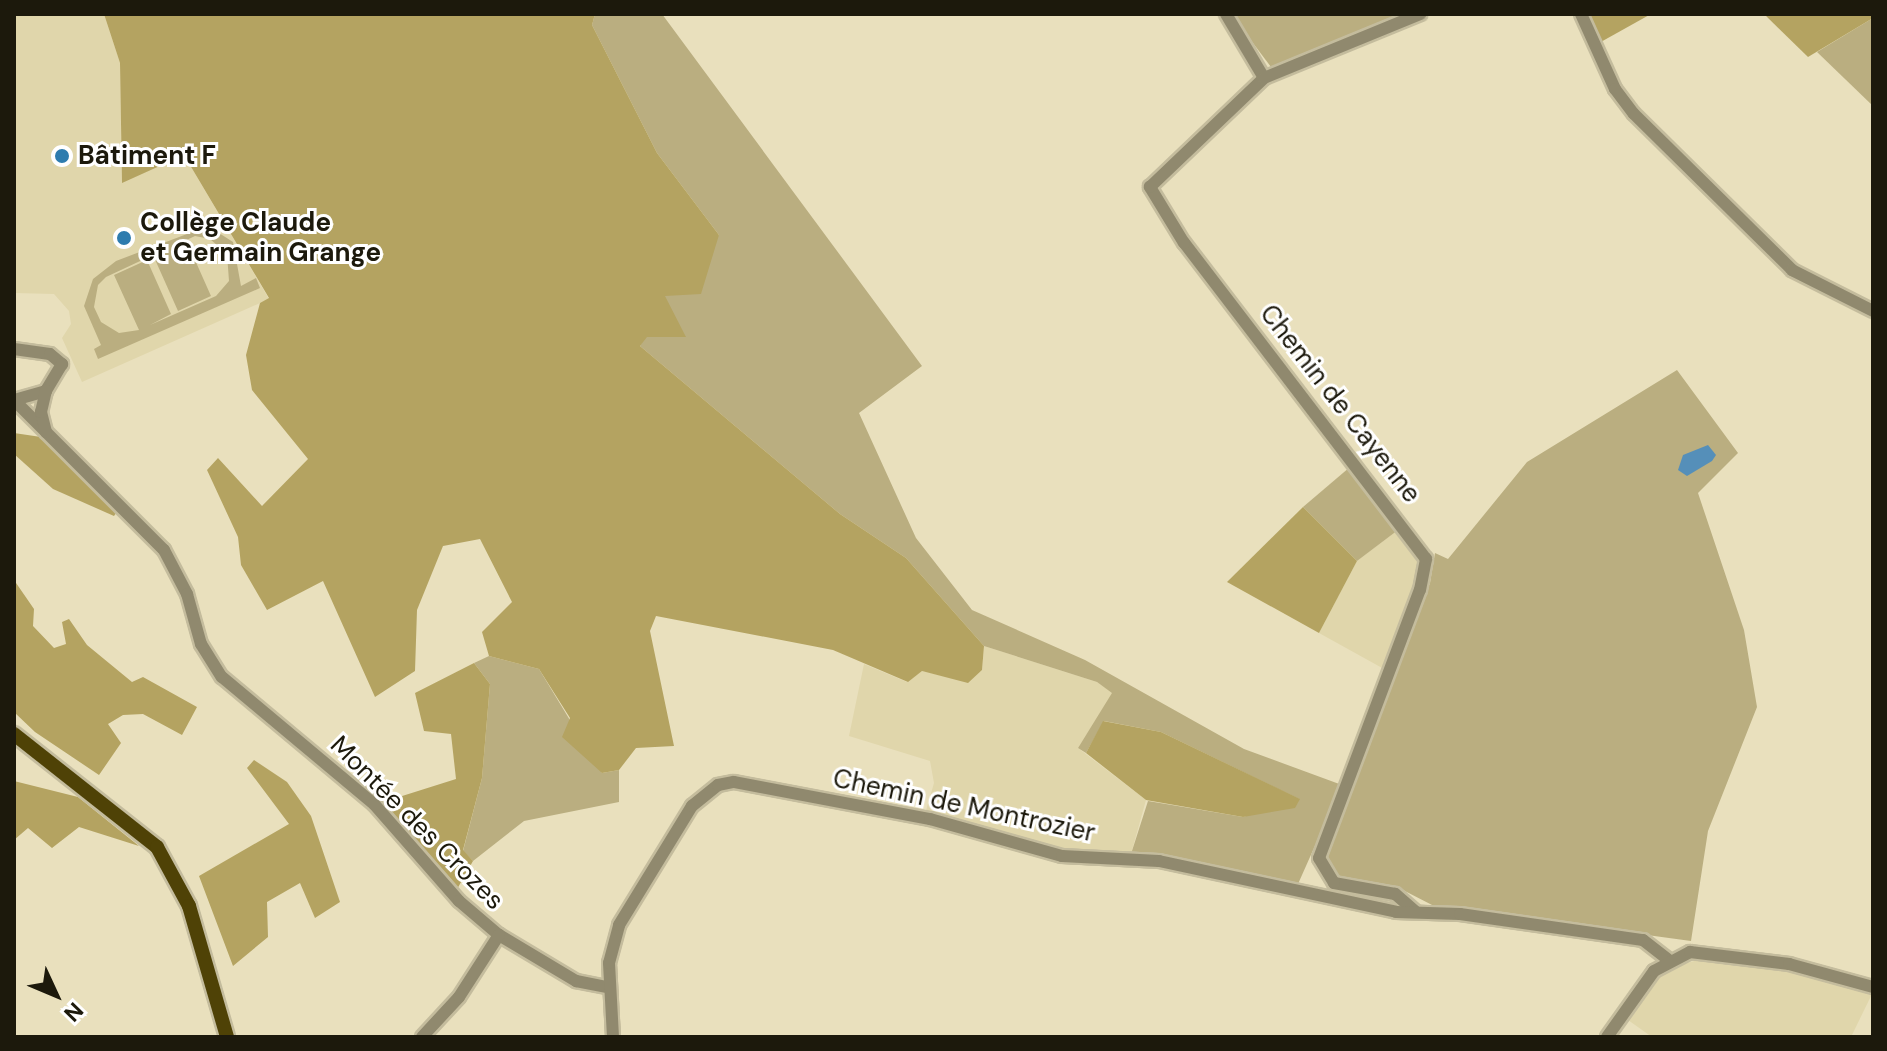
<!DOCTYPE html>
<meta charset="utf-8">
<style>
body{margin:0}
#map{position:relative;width:1887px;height:1051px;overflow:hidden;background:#e9e0bd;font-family:"DM Sans",sans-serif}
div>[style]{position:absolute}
.built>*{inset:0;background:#e0d6ab}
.green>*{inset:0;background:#baae80}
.forest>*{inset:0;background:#b4a361}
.water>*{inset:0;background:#558fb9}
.roads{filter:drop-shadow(2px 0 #c4bc9d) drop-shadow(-2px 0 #c4bc9d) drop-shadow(0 2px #c4bc9d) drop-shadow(0 -2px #c4bc9d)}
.minor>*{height:12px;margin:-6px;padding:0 6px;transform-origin:6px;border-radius:6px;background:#90896e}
.major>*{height:14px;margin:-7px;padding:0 7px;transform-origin:7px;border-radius:7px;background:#4f4206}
.dots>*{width:22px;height:22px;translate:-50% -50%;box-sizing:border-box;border:4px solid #fff;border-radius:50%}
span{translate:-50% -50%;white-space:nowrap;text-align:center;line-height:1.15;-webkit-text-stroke:6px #fff;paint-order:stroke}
.poi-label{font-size:26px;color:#1c190c;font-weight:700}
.left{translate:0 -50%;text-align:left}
.street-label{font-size:26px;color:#1c190c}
.frame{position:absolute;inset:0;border:16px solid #1c190c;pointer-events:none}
.north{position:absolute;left:16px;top:955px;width:80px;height:80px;-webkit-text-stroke:6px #fff;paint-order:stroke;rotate:134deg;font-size:22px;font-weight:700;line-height:32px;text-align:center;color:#1c190c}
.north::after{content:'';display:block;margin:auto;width:28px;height:36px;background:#1c190c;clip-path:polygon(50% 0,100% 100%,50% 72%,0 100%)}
</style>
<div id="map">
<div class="built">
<div style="clip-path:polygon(14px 14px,104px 14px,120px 63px,122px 182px,184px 155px,269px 299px,82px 382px,62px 338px,71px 324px,69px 311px,54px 294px,14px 293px)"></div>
<div style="clip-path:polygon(1402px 527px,1421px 568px,1384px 669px,1319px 633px,1357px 561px)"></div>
<div style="clip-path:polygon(984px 646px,1097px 682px,1113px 693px,1078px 748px,1146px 800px,1131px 854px,1065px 852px,925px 814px,934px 783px,930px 761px,849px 736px,864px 664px,907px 682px,922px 671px,968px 682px,982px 670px)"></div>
<div style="clip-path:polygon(1698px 960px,1776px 968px,1872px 994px,1851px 1037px,1652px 1037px,1628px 1020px,1665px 969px)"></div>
</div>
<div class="green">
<div style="clip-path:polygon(595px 14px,662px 14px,922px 366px,859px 413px,916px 538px,972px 610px,1085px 660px,1244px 749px,1342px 785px,1298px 884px,1163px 855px,1131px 854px,1148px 801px,1243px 817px,1299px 799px,1161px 732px,1104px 721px,1086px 753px,1078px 748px,1112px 693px,1097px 682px,984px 646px,906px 558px,840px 514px,640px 346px,665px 295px,719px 235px,657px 153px,592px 25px)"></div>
<div style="clip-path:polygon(1231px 14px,1409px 14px,1271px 67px)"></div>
<div style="clip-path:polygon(1873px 18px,1873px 106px,1817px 52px)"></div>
<div style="clip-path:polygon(evenodd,208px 226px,233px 242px,241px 286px,256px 278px,260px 288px,98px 359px,94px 349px,101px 345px,84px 306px,93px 279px,116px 261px,208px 226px,195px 236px,210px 239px,227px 254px,229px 281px,216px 296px,150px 325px,171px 314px,147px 260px,114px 275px,139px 330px,119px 333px,101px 322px,94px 307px,98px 285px,106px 277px,153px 255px,178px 311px,211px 296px,187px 242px,174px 246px,195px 236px)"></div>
<div style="clip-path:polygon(1677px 370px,1738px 453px,1698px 493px,1744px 630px,1757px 707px,1708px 831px,1691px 941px,1434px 906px,1397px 887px,1338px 880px,1325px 860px,1327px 846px,1430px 583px,1435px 553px,1448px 559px,1527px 462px)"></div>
<div style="clip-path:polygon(1350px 467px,1402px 527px,1357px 561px,1303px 507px)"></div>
<div style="clip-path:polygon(489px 656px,539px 669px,602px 773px,619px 770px,619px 802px,524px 821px,473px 861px,463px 851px,482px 778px,490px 684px,474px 663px)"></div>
</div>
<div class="forest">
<div style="clip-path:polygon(104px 14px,595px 14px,592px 25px,657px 153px,719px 235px,701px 294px,665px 296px,686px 337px,647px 337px,640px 346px,840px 514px,906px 558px,984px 646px,982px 670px,968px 683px,922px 671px,908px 682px,833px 650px,656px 616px,650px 631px,674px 746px,636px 748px,619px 770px,602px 773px,562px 737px,570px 718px,539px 669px,489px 656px,482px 632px,512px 602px,480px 539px,443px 546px,417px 610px,415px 671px,375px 697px,323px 581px,267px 610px,241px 565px,238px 537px,207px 470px,218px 458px,262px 506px,308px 459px,252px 390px,246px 355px,260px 303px,269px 298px,184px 155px,122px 183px,120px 63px)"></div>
<div style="clip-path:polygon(1588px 14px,1651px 14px,1599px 43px)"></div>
<div style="clip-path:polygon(1764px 14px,1873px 14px,1873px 18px,1808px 57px)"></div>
<div style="clip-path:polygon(14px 433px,41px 437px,119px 509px,114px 516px,53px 489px,14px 454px)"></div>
<div style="clip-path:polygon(1303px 507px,1357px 561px,1319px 633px,1227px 582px)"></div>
<div style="clip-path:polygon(14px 580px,34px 609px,33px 626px,54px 648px,66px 644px,62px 622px,69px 619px,87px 645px,132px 682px,143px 677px,197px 707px,182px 735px,143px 714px,123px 715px,108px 724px,121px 743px,99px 775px,35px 732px,14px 712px)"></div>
<div style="clip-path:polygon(474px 663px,490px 684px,482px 778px,463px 850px,473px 861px,456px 891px,380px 803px,456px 779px,451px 734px,424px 731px,415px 693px)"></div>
<div style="clip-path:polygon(1103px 721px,1161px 732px,1300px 799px,1295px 808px,1243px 817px,1146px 800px,1086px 753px)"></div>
<div style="clip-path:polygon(254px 760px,287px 782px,311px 816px,340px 902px,315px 918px,300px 883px,267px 902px,268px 937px,233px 966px,199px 876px,289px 824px,247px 768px)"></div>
<div style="clip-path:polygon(14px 781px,78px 797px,139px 846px,79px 827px,52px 848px,28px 828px,14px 840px)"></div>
</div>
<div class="water">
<div style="clip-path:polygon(1708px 445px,1716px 455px,1712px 461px,1687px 476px,1678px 470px,1683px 455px)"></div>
</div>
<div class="roads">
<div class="minor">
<div style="left:1226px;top:14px;width:74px;rotate:59.3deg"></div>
<div style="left:1581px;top:14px;width:82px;rotate:65.6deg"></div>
<div style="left:1615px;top:89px;width:31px;rotate:53deg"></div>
<div style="left:1634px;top:114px;width:222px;rotate:44.6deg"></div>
<div style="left:1792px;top:270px;width:91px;rotate:26.8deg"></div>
<div style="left:14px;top:349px;width:36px;rotate:8deg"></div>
<div style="left:50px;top:354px;width:16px;rotate:40deg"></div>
<div style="left:62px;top:364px;width:31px;rotate:121deg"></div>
<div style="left:46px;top:391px;width:33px;rotate:164deg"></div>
<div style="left:14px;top:400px;width:212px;rotate:45deg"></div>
<div style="left:164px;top:550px;width:50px;rotate:62.4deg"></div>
<div style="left:187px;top:594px;width:52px;rotate:74.4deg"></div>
<div style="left:201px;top:644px;width:39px;rotate:58deg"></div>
<div style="left:222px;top:677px;width:198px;rotate:39.9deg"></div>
<div style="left:374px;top:804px;width:129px;rotate:48.8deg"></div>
<div style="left:459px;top:901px;width:52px;rotate:40.4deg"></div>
<div style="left:499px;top:935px;width:90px;rotate:30.9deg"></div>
<div style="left:576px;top:981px;width:33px;rotate:11deg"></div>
<div style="left:46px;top:432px;width:21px;rotate:-104deg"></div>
<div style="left:41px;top:412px;width:22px;rotate:-77deg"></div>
<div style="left:1416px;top:912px;width:28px;rotate:-139deg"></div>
<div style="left:1395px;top:894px;width:62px;rotate:-169.8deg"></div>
<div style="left:1334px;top:883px;width:29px;rotate:-121deg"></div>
<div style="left:1319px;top:858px;width:286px;rotate:-69.4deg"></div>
<div style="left:1420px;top:590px;width:32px;rotate:-79deg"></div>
<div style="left:1426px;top:559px;width:398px;rotate:-127.4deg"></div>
<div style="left:1184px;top:243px;width:66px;rotate:-121.3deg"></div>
<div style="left:1150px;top:187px;width:158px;rotate:-43.7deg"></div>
<div style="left:1264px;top:78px;width:169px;rotate:-22.3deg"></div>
<div style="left:422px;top:1037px;width:54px;rotate:-47.2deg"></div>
<div style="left:459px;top:997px;width:74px;rotate:-57.2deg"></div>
<div style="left:613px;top:1037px;width:74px;rotate:-93.1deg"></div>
<div style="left:609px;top:963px;width:39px;rotate:-75deg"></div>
<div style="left:619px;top:925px;width:140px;rotate:-58.5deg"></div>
<div style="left:692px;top:806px;width:33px;rotate:-39deg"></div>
<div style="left:718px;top:785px;width:16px;rotate:-11deg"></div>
<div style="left:734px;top:782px;width:199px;rotate:10.7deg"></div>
<div style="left:930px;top:819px;width:137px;rotate:15.7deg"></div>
<div style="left:1062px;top:856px;width:97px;rotate:3deg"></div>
<div style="left:1159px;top:861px;width:242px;rotate:12.1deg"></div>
<div style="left:1396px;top:912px;width:64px;rotate:1.8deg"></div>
<div style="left:1460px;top:914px;width:185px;rotate:8.1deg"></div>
<div style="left:1643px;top:940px;width:31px;rotate:38deg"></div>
<div style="left:1607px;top:1037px;width:81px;rotate:-54.5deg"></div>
<div style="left:1654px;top:971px;width:41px;rotate:-27.8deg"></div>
<div style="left:1690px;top:952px;width:100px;rotate:6.9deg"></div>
<div style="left:1789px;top:964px;width:87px;rotate:15.3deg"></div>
</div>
<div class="major">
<div style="left:14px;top:734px;width:182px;rotate:38.3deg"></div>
<div style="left:157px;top:847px;width:67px;rotate:61.5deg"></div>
<div style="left:189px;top:906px;width:136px;rotate:73.8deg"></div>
</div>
</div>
<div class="dots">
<div style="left:62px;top:156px;background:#2e7cae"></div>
<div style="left:124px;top:238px;background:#2e7cae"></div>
</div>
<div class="poi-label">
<span class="left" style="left:78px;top:156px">Bâtiment F</span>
<span class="left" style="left:140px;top:238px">Collège Claude<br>et Germain Grange</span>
</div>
<div class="street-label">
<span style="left:1340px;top:404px;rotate:52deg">Chemin de Cayenne</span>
<span style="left:964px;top:806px;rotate:12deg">Chemin de Montrozier</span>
<span style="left:417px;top:823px;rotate:45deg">Montée des Crozes</span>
</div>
<div class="frame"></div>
<div class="north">N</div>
</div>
